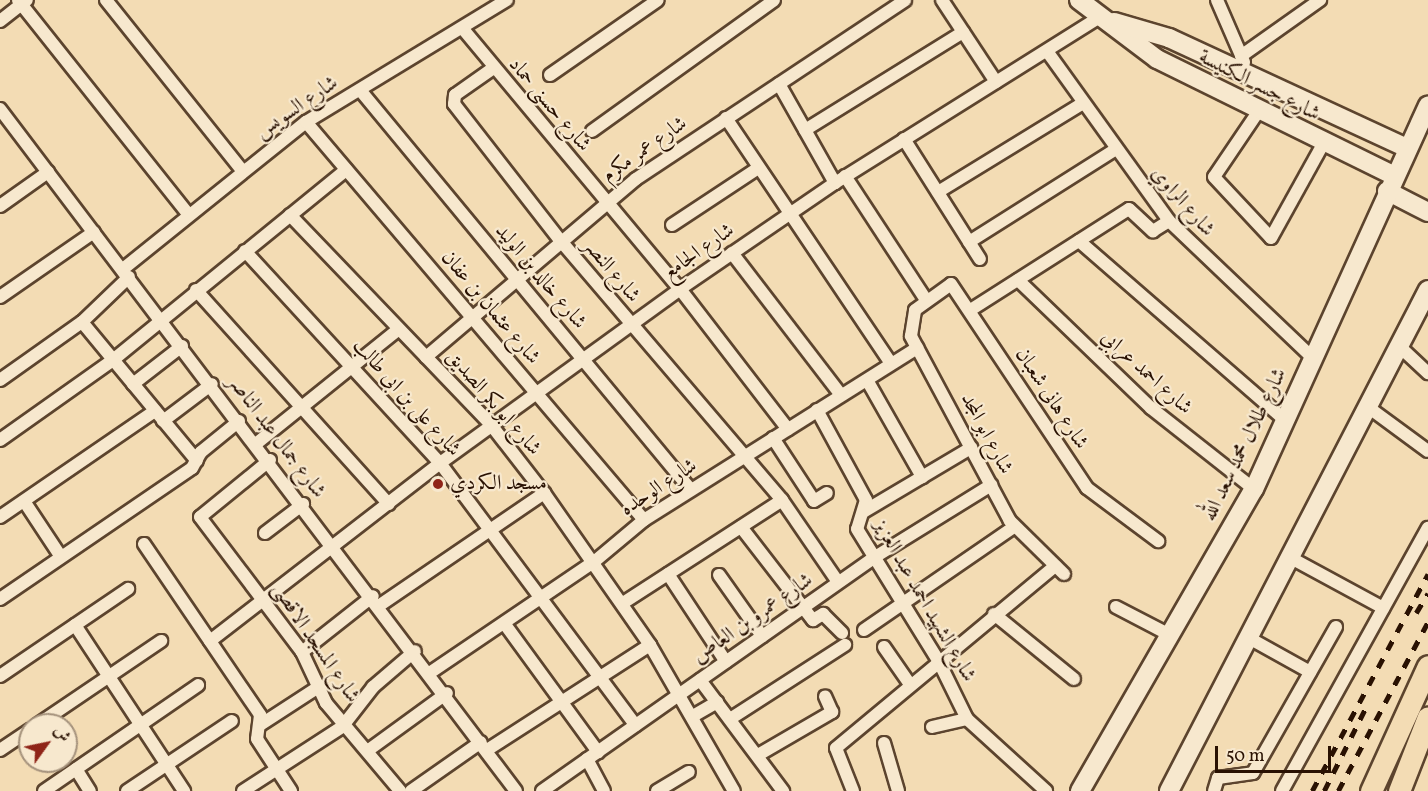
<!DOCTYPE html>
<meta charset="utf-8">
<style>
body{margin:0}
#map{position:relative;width:1428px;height:791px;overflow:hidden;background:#f3dcb4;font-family:Vollkorn,Amiri,serif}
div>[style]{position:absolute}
.roads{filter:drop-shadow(2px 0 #5c442e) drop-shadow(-2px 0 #5c442e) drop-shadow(0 2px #5c442e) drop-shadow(0 -2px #5c442e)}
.minor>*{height:12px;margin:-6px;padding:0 6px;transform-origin:6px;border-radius:6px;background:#f7e8ce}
.secondary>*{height:18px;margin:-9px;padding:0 9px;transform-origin:9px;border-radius:9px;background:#f7e8ce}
.trunk>*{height:21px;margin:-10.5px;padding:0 10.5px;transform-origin:10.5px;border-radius:10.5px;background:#f3dcb4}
.rail>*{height:4.5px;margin-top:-2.25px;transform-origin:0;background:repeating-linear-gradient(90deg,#291102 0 10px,transparent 0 20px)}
.dots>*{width:16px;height:16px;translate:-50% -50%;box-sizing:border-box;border:3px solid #f7e8ce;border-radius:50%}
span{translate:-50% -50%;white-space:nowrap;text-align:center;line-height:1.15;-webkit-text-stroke:4.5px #f7e8ce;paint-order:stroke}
.street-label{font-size:21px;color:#291102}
.poi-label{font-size:21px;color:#291102}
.left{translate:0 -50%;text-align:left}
.north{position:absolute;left:18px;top:713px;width:60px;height:60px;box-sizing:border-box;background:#f7e8ce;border:2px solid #a5927c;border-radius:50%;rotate:57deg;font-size:16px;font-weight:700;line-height:24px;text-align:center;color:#291102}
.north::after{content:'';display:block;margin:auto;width:21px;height:27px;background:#8f2418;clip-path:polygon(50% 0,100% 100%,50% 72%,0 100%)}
.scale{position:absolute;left:1215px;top:746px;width:116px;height:27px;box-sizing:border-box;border:3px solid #291102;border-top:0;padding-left:8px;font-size:18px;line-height:21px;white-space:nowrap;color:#291102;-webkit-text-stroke:4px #f7e8ce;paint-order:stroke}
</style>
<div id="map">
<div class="roads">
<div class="minor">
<div style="left:18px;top:0;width:273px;rotate:51.5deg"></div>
<div style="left:106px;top:0;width:216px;rotate:51.4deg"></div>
<div style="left:942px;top:0;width:98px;rotate:56.6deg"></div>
<div style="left:1217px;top:0;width:68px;rotate:66.5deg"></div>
<div style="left:0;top:21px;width:34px;rotate:-38deg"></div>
<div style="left:463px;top:29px;width:339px;rotate:50.2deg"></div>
<div style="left:680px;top:289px;width:177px;rotate:52.4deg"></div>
<div style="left:1047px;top:51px;width:209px;rotate:54.3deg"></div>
<div style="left:1169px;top:221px;width:197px;rotate:43.6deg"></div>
<div style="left:1241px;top:56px;width:97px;rotate:-35.3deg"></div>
<div style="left:492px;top:69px;width:45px;rotate:144.9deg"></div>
<div style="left:455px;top:95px;width:9px;rotate:96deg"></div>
<div style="left:454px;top:104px;width:172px;rotate:52.1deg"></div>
<div style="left:560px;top:240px;width:342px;rotate:49.5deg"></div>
<div style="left:782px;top:500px;width:99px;rotate:55.7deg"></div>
<div style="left:550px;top:75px;width:131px;rotate:-34.8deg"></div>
<div style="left:779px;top:84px;width:114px;rotate:60.5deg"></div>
<div style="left:360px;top:90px;width:519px;rotate:50.39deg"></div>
<div style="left:0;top:109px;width:855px;rotate:52.89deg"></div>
<div style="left:1258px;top:112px;width:78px;rotate:124.1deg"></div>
<div style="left:1214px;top:177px;width:83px;rotate:46.9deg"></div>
<div style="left:1271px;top:238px;width:107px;rotate:-61deg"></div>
<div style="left:726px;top:118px;width:296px;rotate:56.1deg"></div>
<div style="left:306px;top:122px;width:522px;rotate:49.66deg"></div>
<div style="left:805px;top:130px;width:186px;rotate:-31.8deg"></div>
<div style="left:592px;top:131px;width:224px;rotate:-35.7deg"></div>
<div style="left:904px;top:139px;width:142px;rotate:57.7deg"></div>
<div style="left:845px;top:176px;width:148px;rotate:56.8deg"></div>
<div style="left:938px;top:192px;width:170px;rotate:-31.5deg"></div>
<div style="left:0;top:206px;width:59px;rotate:-35.3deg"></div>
<div style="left:290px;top:215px;width:292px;rotate:46.2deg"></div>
<div style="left:492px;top:426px;width:85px;rotate:52.2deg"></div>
<div style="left:544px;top:493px;width:185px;rotate:55.1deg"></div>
<div style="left:650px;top:645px;width:168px;rotate:60.1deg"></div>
<div style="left:672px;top:225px;width:103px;rotate:-33.5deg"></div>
<div style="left:1079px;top:241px;width:273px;rotate:41deg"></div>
<div style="left:969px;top:242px;width:174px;rotate:-32.3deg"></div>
<div style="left:245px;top:251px;width:288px;rotate:47.4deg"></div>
<div style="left:440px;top:463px;width:327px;rotate:53.3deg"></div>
<div style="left:732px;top:253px;width:179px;rotate:52.5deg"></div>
<div style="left:123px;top:269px;width:235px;rotate:-38.8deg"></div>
<div style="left:306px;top:122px;width:235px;rotate:-31.3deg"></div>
<div style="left:1018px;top:280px;width:185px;rotate:43.9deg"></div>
<div style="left:1151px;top:408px;width:131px;rotate:38.2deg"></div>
<div style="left:196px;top:290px;width:288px;rotate:48deg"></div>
<div style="left:0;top:297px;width:114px;rotate:-34.7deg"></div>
<div style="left:972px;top:309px;width:186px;rotate:-32.5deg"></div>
<div style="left:1129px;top:209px;width:33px;rotate:43deg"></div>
<div style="left:1153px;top:231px;width:19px;rotate:-32deg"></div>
<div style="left:82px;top:322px;width:180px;rotate:50.4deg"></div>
<div style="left:1399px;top:346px;width:40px;rotate:43deg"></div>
<div style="left:426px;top:357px;width:275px;rotate:-40.3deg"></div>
<div style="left:636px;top:179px;width:323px;rotate:-33.6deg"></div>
<div style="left:0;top:380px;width:100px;rotate:-35.3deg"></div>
<div style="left:82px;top:322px;width:65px;rotate:-43.8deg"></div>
<div style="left:867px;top:380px;width:112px;rotate:60.4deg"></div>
<div style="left:133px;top:384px;width:62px;rotate:-37.8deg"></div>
<div style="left:1368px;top:407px;width:74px;rotate:36.3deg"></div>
<div style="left:817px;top:410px;width:102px;rotate:61.4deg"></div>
<div style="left:866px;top:500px;width:30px;rotate:107deg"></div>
<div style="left:857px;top:529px;width:154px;rotate:58.3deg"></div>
<div style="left:938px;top:660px;width:66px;rotate:63.8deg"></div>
<div style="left:967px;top:719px;width:107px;rotate:42.3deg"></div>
<div style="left:163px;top:421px;width:61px;rotate:-37.1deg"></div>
<div style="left:773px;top:438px;width:75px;rotate:56.9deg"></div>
<div style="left:814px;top:501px;width:15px;rotate:-32deg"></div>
<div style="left:0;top:440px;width:138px;rotate:-35.3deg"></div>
<div style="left:113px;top:360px;width:301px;rotate:-39.2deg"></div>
<div style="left:257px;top:443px;width:182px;rotate:-38.8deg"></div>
<div style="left:270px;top:460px;width:90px;rotate:140.8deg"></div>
<div style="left:200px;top:517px;width:169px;rotate:52.9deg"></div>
<div style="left:302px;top:652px;width:56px;rotate:64.8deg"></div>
<div style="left:326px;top:703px;width:115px;rotate:49.9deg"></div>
<div style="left:24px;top:501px;width:67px;rotate:56.5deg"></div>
<div style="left:863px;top:512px;width:126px;rotate:-30.7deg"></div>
<div style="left:0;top:517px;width:188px;rotate:-34.4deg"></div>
<div style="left:741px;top:527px;width:118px;rotate:52.3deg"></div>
<div style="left:813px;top:620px;width:12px;rotate:-31deg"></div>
<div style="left:823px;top:614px;width:27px;rotate:45deg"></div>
<div style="left:265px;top:533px;width:48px;rotate:-37.3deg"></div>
<div style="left:144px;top:544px;width:207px;rotate:55.8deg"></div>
<div style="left:260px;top:715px;width:24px;rotate:97deg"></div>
<div style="left:257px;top:739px;width:62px;rotate:56.8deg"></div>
<div style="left:1291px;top:558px;width:105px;rotate:28.5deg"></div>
<div style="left:668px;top:574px;width:105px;rotate:56.6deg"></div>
<div style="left:1064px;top:574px;width:76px;rotate:-135.5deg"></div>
<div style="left:1010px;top:521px;width:210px;rotate:-118.2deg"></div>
<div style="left:911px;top:336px;width:26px;rotate:-81deg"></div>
<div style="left:915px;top:310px;width:44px;rotate:-35.8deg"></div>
<div style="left:951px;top:284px;width:245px;rotate:56.3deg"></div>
<div style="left:1087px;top:488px;width:89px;rotate:36.7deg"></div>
<div style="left:719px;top:575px;width:75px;rotate:54.8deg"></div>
<div style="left:0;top:599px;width:232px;rotate:-34.3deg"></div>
<div style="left:192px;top:468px;width:18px;rotate:-61deg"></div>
<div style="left:201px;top:452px;width:49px;rotate:-39.2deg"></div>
<div style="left:623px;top:603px;width:189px;rotate:-32.9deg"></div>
<div style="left:380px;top:605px;width:199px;rotate:-34.3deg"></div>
<div style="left:1116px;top:607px;width:61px;rotate:27.4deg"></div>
<div style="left:994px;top:614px;width:103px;rotate:39.1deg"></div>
<div style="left:504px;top:623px;width:160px;rotate:53.9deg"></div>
<div style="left:75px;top:625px;width:199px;rotate:56.7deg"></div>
<div style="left:864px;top:630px;width:182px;rotate:-34.5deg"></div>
<div style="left:1249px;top:638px;width:70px;rotate:29.1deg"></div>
<div style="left:210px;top:641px;width:291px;rotate:-37.7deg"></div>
<div style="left:440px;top:463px;width:296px;rotate:-35.9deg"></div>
<div style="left:680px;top:289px;width:188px;rotate:-34.4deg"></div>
<div style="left:835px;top:183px;width:316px;rotate:-32.1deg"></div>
<div style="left:884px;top:647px;width:44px;rotate:55.2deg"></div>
<div style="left:302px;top:652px;width:90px;rotate:-38.3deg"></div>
<div style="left:431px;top:672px;width:198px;rotate:-34.1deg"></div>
<div style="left:595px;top:561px;width:64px;rotate:-39.9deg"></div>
<div style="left:644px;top:520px;width:323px;rotate:-32.2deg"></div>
<div style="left:0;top:676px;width:155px;rotate:-34.2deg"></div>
<div style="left:700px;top:680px;width:139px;rotate:53.2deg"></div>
<div style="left:693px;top:716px;width:28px;rotate:-30deg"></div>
<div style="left:730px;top:719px;width:137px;rotate:-32.8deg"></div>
<div style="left:37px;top:725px;width:150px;rotate:-34.1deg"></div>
<div style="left:260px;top:725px;width:72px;rotate:-33deg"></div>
<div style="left:932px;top:727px;width:36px;rotate:-13deg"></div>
<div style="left:884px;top:743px;width:50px;rotate:73.7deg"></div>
<div style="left:370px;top:749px;width:95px;rotate:-36deg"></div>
<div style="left:0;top:750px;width:36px;rotate:-34deg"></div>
<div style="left:487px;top:750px;width:194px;rotate:-32.8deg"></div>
<div style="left:758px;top:755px;width:86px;rotate:-30.2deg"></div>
<div style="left:832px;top:712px;width:17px;rotate:-114deg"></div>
<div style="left:587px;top:759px;width:36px;rotate:62deg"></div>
<div style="left:76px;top:769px;width:26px;rotate:58deg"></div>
<div style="left:44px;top:791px;width:187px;rotate:-34.5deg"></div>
<div style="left:127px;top:791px;width:126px;rotate:-33.7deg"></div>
<div style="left:243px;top:791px;width:118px;rotate:-32.9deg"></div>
<div style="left:342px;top:727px;width:51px;rotate:-52.2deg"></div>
<div style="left:373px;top:687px;width:55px;rotate:-40.6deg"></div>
<div style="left:411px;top:791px;width:85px;rotate:-35deg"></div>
<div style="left:542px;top:791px;width:407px;rotate:-35.1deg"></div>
<div style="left:875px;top:557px;width:137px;rotate:-31.8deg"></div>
<div style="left:657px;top:791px;width:37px;rotate:-31deg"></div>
<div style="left:853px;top:791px;width:46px;rotate:-111.6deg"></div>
<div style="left:836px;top:748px;width:285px;rotate:-39.7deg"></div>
<div style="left:1214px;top:791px;width:14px;rotate:-73deg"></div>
<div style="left:1218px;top:778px;width:35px;rotate:-8deg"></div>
<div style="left:1253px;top:773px;width:168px;rotate:-60.4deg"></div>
<div style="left:1282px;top:791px;width:301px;rotate:-61deg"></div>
</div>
<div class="secondary">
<div style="left:1079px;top:0;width:98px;rotate:37.1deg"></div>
<div style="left:1157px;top:59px;width:263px;rotate:26.2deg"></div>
<div style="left:1114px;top:22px;width:57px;rotate:16.2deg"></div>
<div style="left:1169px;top:38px;width:260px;rotate:24.8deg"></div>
<div style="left:1387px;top:191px;width:46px;rotate:27.1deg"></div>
<div style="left:1080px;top:791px;width:349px;rotate:-60.1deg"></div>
<div style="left:1254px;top:489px;width:421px;rotate:-65.6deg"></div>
<div style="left:1169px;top:791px;width:564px;rotate:-62.66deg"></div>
</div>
<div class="trunk">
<div style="left:1371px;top:791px;width:137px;rotate:-65.5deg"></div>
<div style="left:1399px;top:791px;width:79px;rotate:-68.6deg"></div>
</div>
</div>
<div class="rail">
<div style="left:1416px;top:613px;width:23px;rotate:-59deg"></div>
<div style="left:1312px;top:791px;width:246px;rotate:-61.9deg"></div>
<div style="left:1324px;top:791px;width:92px;rotate:-63.4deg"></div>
<div style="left:1338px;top:791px;width:191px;rotate:-62deg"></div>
</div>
<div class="dots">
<div style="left:438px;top:484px;background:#8f2418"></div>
</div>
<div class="street-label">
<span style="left:1259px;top:86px;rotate:27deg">شارع جسر الكنيسة</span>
<span style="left:549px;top:105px;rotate:50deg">شارع حسنى حماد</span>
<span style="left:297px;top:108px;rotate:-34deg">شارع السويس</span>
<span style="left:645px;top:150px;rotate:-35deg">شارع عمر مكرم</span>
<span style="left:1182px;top:202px;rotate:49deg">شارع الراوي</span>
<span style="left:699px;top:252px;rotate:-35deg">شارع الجامع</span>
<span style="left:611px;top:271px;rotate:50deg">شارع النصر</span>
<span style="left:540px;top:277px;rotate:50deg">شارع خالد بن الوليد</span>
<span style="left:490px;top:308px;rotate:50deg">شارع عثمان بن عفان</span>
<span style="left:1146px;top:373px;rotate:42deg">شارع احمد عرابي</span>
<span style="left:406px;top:398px;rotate:48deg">شارع على بن ابى طالب</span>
<span style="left:1051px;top:399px;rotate:57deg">شارع هانى شعبان</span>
<span style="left:493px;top:403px;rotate:49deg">شارع ابو بكر الصديق</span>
<span style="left:986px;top:434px;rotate:62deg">شارع ابو المجد</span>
<span style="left:276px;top:437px;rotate:53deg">شارع جمال عبد الناصر</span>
<span style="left:1245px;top:445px;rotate:-64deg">شارع طلال محمد سعد الله</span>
<span style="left:659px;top:488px;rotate:-33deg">شارع الوحده</span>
<span style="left:924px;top:601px;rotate:60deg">شارع الشهيد احمد عبد العزيز</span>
<span style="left:753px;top:619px;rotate:-35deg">شارع عمرو بن العاص</span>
<span style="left:315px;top:643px;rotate:56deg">شارع المسجد الاقصى</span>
</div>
<div class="poi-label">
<span class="left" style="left:450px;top:484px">مسجد الكردي</span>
</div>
<div class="north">ش</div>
<div class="scale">50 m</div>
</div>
